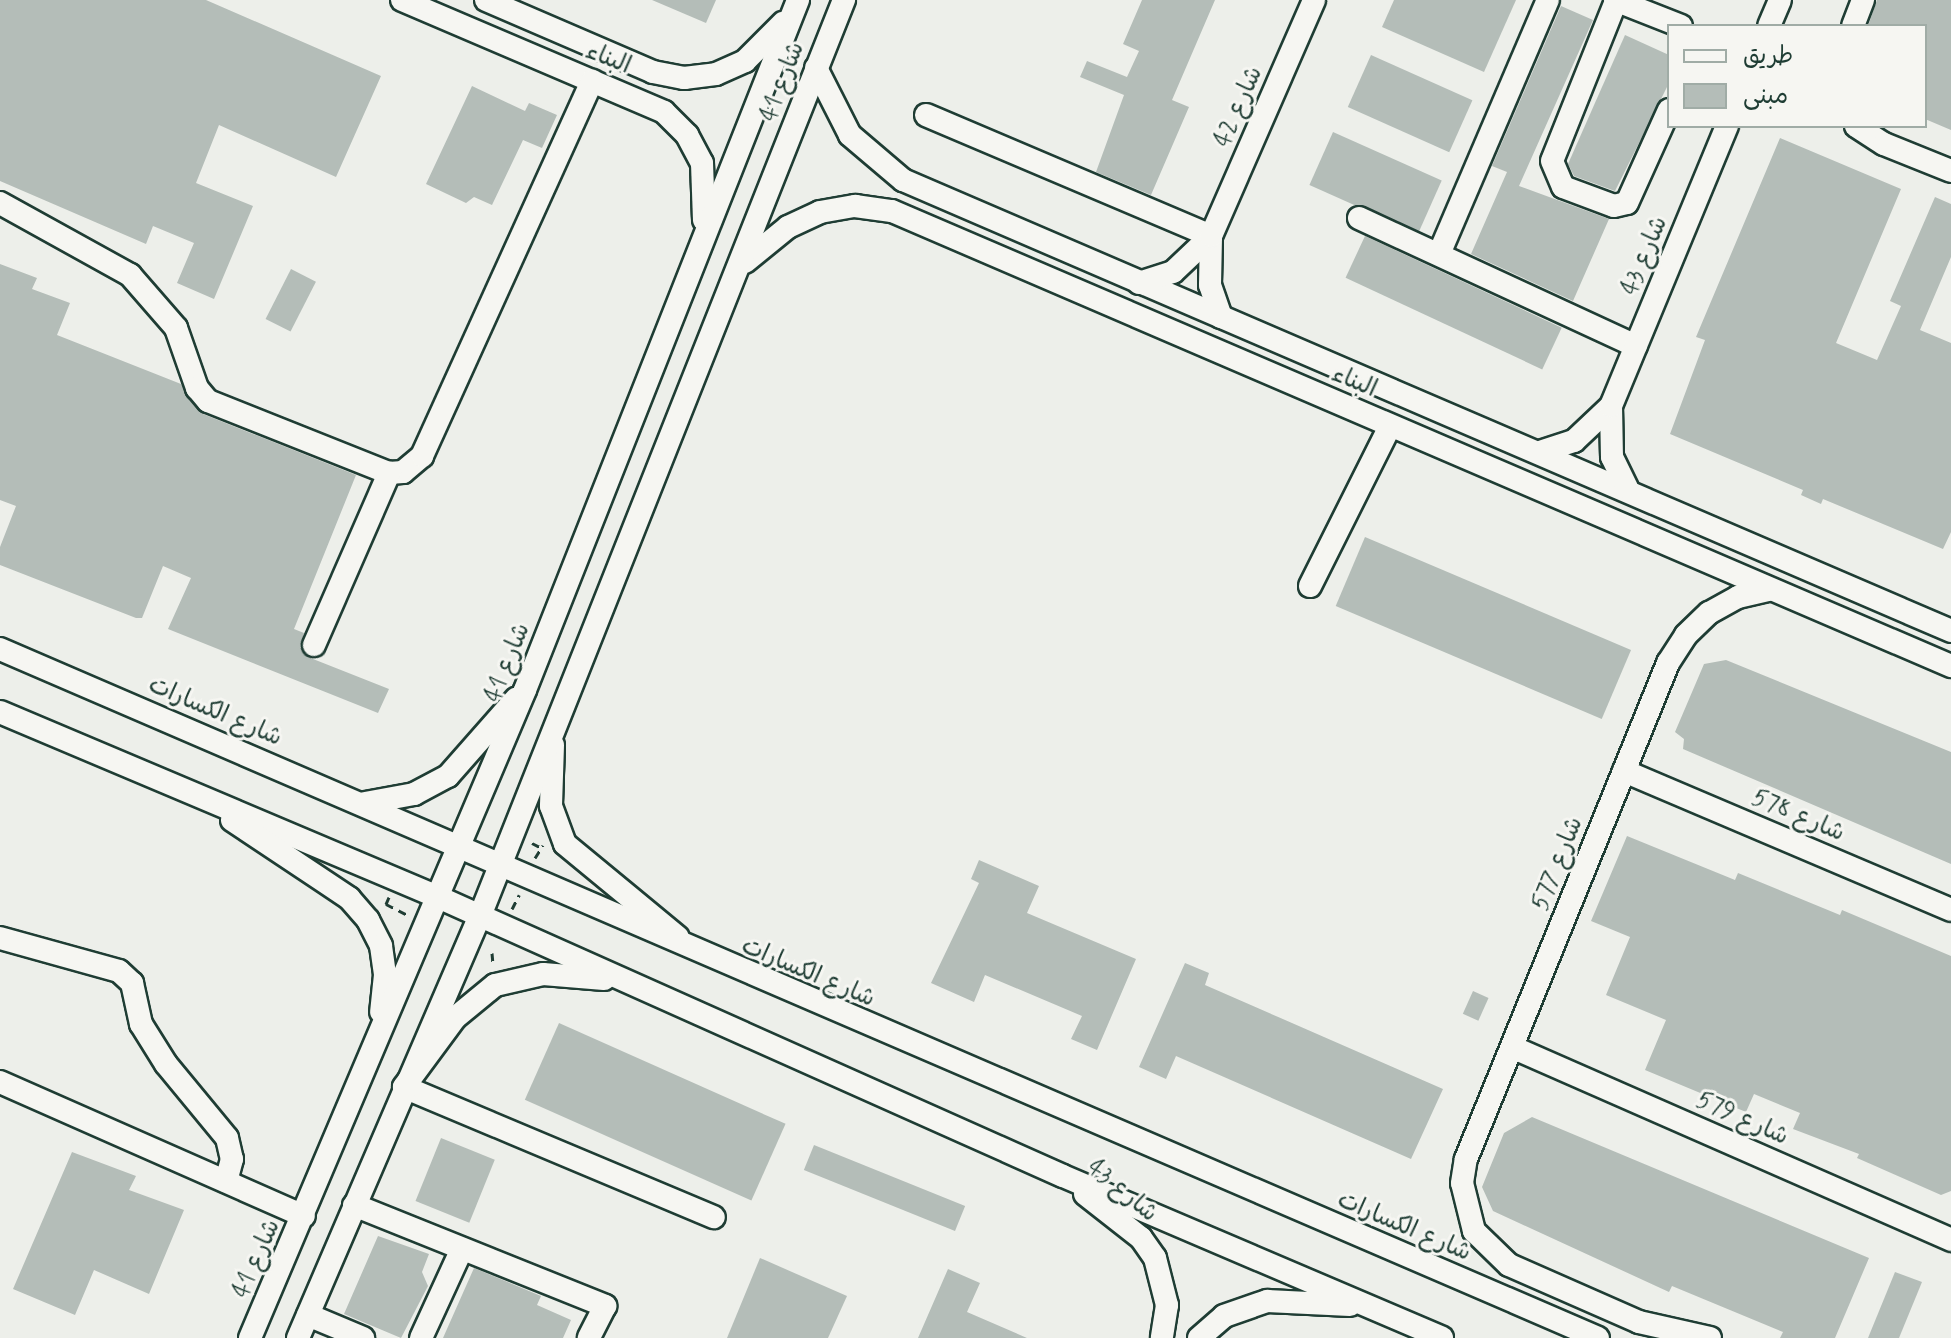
<!DOCTYPE html>
<meta charset="utf-8">
<style>
body{margin:0}
#map{position:relative;width:1951px;height:1338px;overflow:hidden;background:#edefea;font-family:Mynerve,"Playpen Sans Arabic",sans-serif}
div>[style]{position:absolute}
.building>*{inset:0;background:#b4bdb8;transform-origin:0 0}
.path>*{height:3px;margin-top:-1.5px;transform-origin:0;background:repeating-linear-gradient(90deg,#1f3d34 0 8px,transparent 0 14px)}
.roads{filter:drop-shadow(2px 0 #1f3d34) drop-shadow(-2px 0 #1f3d34) drop-shadow(0 2px #1f3d34) drop-shadow(0 -2px #1f3d34)}
.minor>*{height:22px;margin:-11px;padding:0 11px;transform-origin:11px;border-radius:11px;background:#f6f6f2}
span{translate:-50% -50%;white-space:nowrap;text-align:center;line-height:1.15;-webkit-text-stroke:6px #f6f6f2;paint-order:stroke}
.street-label{font-size:24px;color:#1f3d34}
.legend{position:absolute;left:1667px;top:24px;width:260px;height:104px;box-sizing:border-box;background:#f6f6f2;border:2px solid #a0aca6;margin:0;padding:10px 14px;list-style:none;font-size:24px;color:#1f3d34}
.legend li{display:flex;align-items:center;gap:16px;height:40px}
.legend b{width:40px;border:2px solid #a0aca6}
</style>
<div id="map">
<div class="building">
<div style="clip-path:polygon(0 0,206px 0,381px 76px,336px 177px,219px 125px,196px 183px,253px 206px,214px 299px,177px 283px,194px 243px,153px 226px,146px 244px,0 181px)"></div>
<div style="clip-path:polygon(652px 0,716px 0,706px 23px)"></div>
<div style="clip-path:polygon(1142px 0,1215px 0,1172px 100px,1189px 107px,1151px 195px,1096px 172px,1124px 95px,1080px 77px,1087px 61px,1127px 77px,1139px 51px,1123px 44px)"></div>
<div style="clip-path:polygon(1394px 0,1516px 0,1484px 72px,1382px 27px)"></div>
<div style="clip-path:polygon(1877px 0,1951px 0,1951px 130px,1925px 119px,1925px 26px,1868px 26px)"></div>
<div style="clip-path:polygon(1561px 6px,1593px 20px,1519px 186px,1609px 219px,1573px 301px,1471px 254px,1507px 172px,1492px 166px)"></div>
<div style="clip-path:polygon(1625px 35px,1669px 55px,1669px 83px,1615px 191px,1574px 176px,1568px 164px)"></div>
<div style="left:1371px;top:55px;width:111px;height:57px;rotate:24deg"></div>
<div style="clip-path:polygon(472px 86px,525px 111px,529px 103px,557px 115px,542px 148px,523px 140px,492px 205px,474px 197px,466px 203px,426px 184px)"></div>
<div style="left:1333px;top:132px;width:119px;height:58px;rotate:24deg"></div>
<div style="clip-path:polygon(1780px 138px,1901px 189px,1836px 343px,1877px 360px,1901px 306px,1890px 301px,1935px 197px,1951px 204px,1951px 257px,1920px 330px,1951px 343px,1951px 532px,1943px 549px,1823px 499px,1821px 504px,1801px 495px,1803px 490px,1670px 434px,1705px 340px,1696px 337px)"></div>
<div style="left:1365px;top:236px;width:217px;height:46px;rotate:25deg"></div>
<div style="clip-path:polygon(0 264px,37px 278px,32px 289px,70px 303px,57px 335px,181px 384px,203px 414px,356px 475px,294px 629px,304px 633px,300px 647px,308px 657px,389px 689px,378px 713px,168px 629px,191px 578px,163px 566px,142px 618px,136px 618px,0 565px,0 547px,16px 506px,0 500px)"></div>
<div style="left:291px;top:269px;width:28px;height:56px;rotate:27deg"></div>
<div style="left:1365px;top:537px;width:289px;height:75px;rotate:23deg"></div>
<div style="clip-path:polygon(1726px 660px,1951px 752px,1951px 864px,1683px 749px,1684px 739px,1675px 732px,1704px 664px)"></div>
<div style="clip-path:polygon(1627px 836px,1735px 880px,1738px 873px,1840px 915px,1842px 910px,1951px 956px,1951px 1191px,1941px 1195px,1857px 1158px,1859px 1154px,1793px 1129px,1800px 1113px,1754px 1094px,1746px 1112px,1645px 1070px,1666px 1020px,1606px 995px,1630px 937px,1591px 921px)"></div>
<div style="clip-path:polygon(979px 860px,1039px 886px,1027px 913px,1136px 959px,1097px 1050px,1071px 1039px,1082px 1016px,985px 975px,974px 1002px,931px 983px,979px 883px,971px 879px)"></div>
<div style="clip-path:polygon(1185px 963px,1209px 973px,1205px 985px,1443px 1089px,1411px 1159px,1176px 1056px,1166px 1079px,1139px 1067px)"></div>
<div style="left:1473px;top:991px;width:17px;height:25px;rotate:24deg"></div>
<div style="left:559px;top:1023px;width:248px;height:84px;rotate:24deg"></div>
<div style="clip-path:polygon(1532px 1117px,1869px 1258px,1835px 1338px,1780px 1338px,1783px 1332px,1672px 1286px,1669px 1292px,1493px 1211px,1482px 1187px,1504px 1133px)"></div>
<div style="left:441px;top:1138px;width:58px;height:68px;rotate:22deg"></div>
<div style="left:814px;top:1145px;width:163px;height:27px;rotate:22deg"></div>
<div style="clip-path:polygon(72px 1152px,136px 1176px,129px 1190px,184px 1210px,149px 1294px,94px 1270px,75px 1315px,13px 1289px)"></div>
<div style="clip-path:polygon(378px 1236px,429px 1254px,422px 1272px,428px 1286px,401px 1338px,344px 1314px)"></div>
<div style="clip-path:polygon(760px 1258px,847px 1296px,828px 1338px,727px 1338px)"></div>
<div style="clip-path:polygon(474px 1268px,541px 1296px,537px 1305px,571px 1320px,563px 1338px,443px 1338px)"></div>
<div style="clip-path:polygon(948px 1269px,980px 1283px,967px 1312px,1027px 1338px,918px 1338px)"></div>
<div style="clip-path:polygon(1895px 1272px,1922px 1282px,1899px 1338px,1868px 1338px)"></div>
</div>
<div class="path">
<div style="left:532px;top:843px;width:9px;rotate:27deg"></div>
<div style="left:535px;top:858px;width:15px;rotate:-58deg"></div>
<div style="left:389px;top:897px;width:8px;rotate:113deg"></div>
<div style="left:386px;top:904px;width:25px;rotate:27deg"></div>
<div style="left:512px;top:909px;width:16px;rotate:-63deg"></div>
<div style="left:492px;top:953px;width:12px;rotate:85deg"></div>
</div>
<div class="roads">
<div class="minor">
<div style="left:402px;top:0;width:285px;rotate:23.1deg"></div>
<div style="left:664px;top:112px;width:33px;rotate:45deg"></div>
<div style="left:687px;top:135px;width:32px;rotate:62deg"></div>
<div style="left:702px;top:163px;width:57px;rotate:88deg"></div>
<div style="left:486px;top:0;width:182px;rotate:23.3deg"></div>
<div style="left:653px;top:72px;width:32px;rotate:11deg"></div>
<div style="left:684px;top:78px;width:32px;rotate:-7deg"></div>
<div style="left:716px;top:74px;width:32px;rotate:-24deg"></div>
<div style="left:745px;top:61px;width:54px;rotate:-45deg"></div>
<div style="left:1615px;top:0;width:71px;rotate:21.5deg"></div>
<div style="left:1616px;top:1px;width:172px;rotate:111.8deg"></div>
<div style="left:1552px;top:161px;width:28px;rotate:67deg"></div>
<div style="left:1563px;top:187px;width:54px;rotate:20.4deg"></div>
<div style="left:1614px;top:206px;width:13px;rotate:-13deg"></div>
<div style="left:1627px;top:203px;width:102px;rotate:-65.7deg"></div>
<div style="left:1769px;top:26px;width:28px;rotate:-67deg"></div>
<div style="left:1853px;top:26px;width:28px;rotate:-69deg"></div>
<div style="left:816px;top:68px;width:75px;rotate:63.1deg"></div>
<div style="left:850px;top:135px;width:70px;rotate:40.3deg"></div>
<div style="left:903px;top:180px;width:1141px;rotate:23.28deg"></div>
<div style="left:926px;top:115px;width:310px;rotate:23deg"></div>
<div style="left:1856px;top:126px;width:33px;rotate:33deg"></div>
<div style="left:1884px;top:144px;width:72px;rotate:21.9deg"></div>
<div style="left:0;top:203px;width:149px;rotate:29deg"></div>
<div style="left:130px;top:275px;width:70px;rotate:49deg"></div>
<div style="left:176px;top:328px;width:64px;rotate:70.7deg"></div>
<div style="left:197px;top:388px;width:17px;rotate:50deg"></div>
<div style="left:208px;top:401px;width:195px;rotate:21.7deg"></div>
<div style="left:389px;top:473px;width:14px;rotate:-4deg"></div>
<div style="left:403px;top:472px;width:25px;rotate:-40deg"></div>
<div style="left:422px;top:456px;width:412px;rotate:-65.6deg"></div>
<div style="left:1359px;top:218px;width:305px;rotate:24.8deg"></div>
<div style="left:1211px;top:237px;width:48px;rotate:91.2deg"></div>
<div style="left:1210px;top:285px;width:34px;rotate:71deg"></div>
<div style="left:1439px;top:254px;width:276px;rotate:-66.8deg"></div>
<div style="left:745px;top:262px;width:55px;rotate:-39.1deg"></div>
<div style="left:788px;top:227px;width:35px;rotate:-25deg"></div>
<div style="left:820px;top:212px;width:36px;rotate:-10deg"></div>
<div style="left:855px;top:206px;width:37px;rotate:8deg"></div>
<div style="left:892px;top:211px;width:1153px;rotate:23.25deg"></div>
<div style="left:1139px;top:283px;width:36px;rotate:-18deg"></div>
<div style="left:1173px;top:272px;width:52px;rotate:-43.5deg"></div>
<div style="left:1211px;top:236px;width:257px;rotate:-66.4deg"></div>
<div style="left:1611px;top:406px;width:51px;rotate:88.9deg"></div>
<div style="left:1612px;top:457px;width:34px;rotate:64deg"></div>
<div style="left:1543px;top:451px;width:33px;rotate:-18deg"></div>
<div style="left:1574px;top:441px;width:51px;rotate:-43.4deg"></div>
<div style="left:1611px;top:406px;width:303px;rotate:-67.5deg"></div>
<div style="left:1310px;top:586px;width:179px;rotate:-63.4deg"></div>
<div style="left:314px;top:645px;width:188px;rotate:-66.4deg"></div>
<div style="left:0;top:649px;width:1740px;rotate:23.32deg"></div>
<div style="left:0;top:712px;width:475px;rotate:22.9deg"></div>
<div style="left:438px;top:897px;width:684px;rotate:24.06deg"></div>
<div style="left:1063px;top:1176px;width:412px;rotate:23.1deg"></div>
<div style="left:553px;top:745px;width:61px;rotate:91.9deg"></div>
<div style="left:551px;top:806px;width:40px;rotate:69.8deg"></div>
<div style="left:565px;top:844px;width:146px;rotate:39.5deg"></div>
<div style="left:1624px;top:771px;width:355px;rotate:23deg"></div>
<div style="left:365px;top:803px;width:50px;rotate:-10.4deg"></div>
<div style="left:414px;top:794px;width:38px;rotate:-28deg"></div>
<div style="left:448px;top:776px;width:103px;rotate:-48.6deg"></div>
<div style="left:232px;top:820px;width:141px;rotate:33.7deg"></div>
<div style="left:349px;top:898px;width:29px;rotate:49deg"></div>
<div style="left:368px;top:920px;width:29px;rotate:63deg"></div>
<div style="left:381px;top:946px;width:29px;rotate:82deg"></div>
<div style="left:385px;top:975px;width:37px;rotate:96deg"></div>
<div style="left:0;top:938px;width:123px;rotate:15.5deg"></div>
<div style="left:119px;top:971px;width:18px;rotate:43deg"></div>
<div style="left:132px;top:983px;width:42px;rotate:77.6deg"></div>
<div style="left:141px;top:1024px;width:47px;rotate:58deg"></div>
<div style="left:166px;top:1064px;width:96px;rotate:50.5deg"></div>
<div style="left:227px;top:1138px;width:22px;rotate:77deg"></div>
<div style="left:232px;top:1159px;width:23px;rotate:105deg"></div>
<div style="left:604px;top:979px;width:61px;rotate:-175.3deg"></div>
<div style="left:543px;top:974px;width:49px;rotate:167.1deg"></div>
<div style="left:495px;top:985px;width:52px;rotate:140.5deg"></div>
<div style="left:455px;top:1018px;width:86px;rotate:126.5deg"></div>
<div style="left:404px;top:1087px;width:336px;rotate:22.8deg"></div>
<div style="left:1512px;top:1047px;width:480px;rotate:23.7deg"></div>
<div style="left:0;top:1082px;width:332px;rotate:23.8deg"></div>
<div style="left:1085px;top:1194px;width:71px;rotate:38.2deg"></div>
<div style="left:1141px;top:1238px;width:24px;rotate:55deg"></div>
<div style="left:1155px;top:1258px;width:49px;rotate:75.7deg"></div>
<div style="left:1167px;top:1305px;width:33px;rotate:99deg"></div>
<div style="left:354px;top:1205px;width:271px;rotate:21.9deg"></div>
<div style="left:605px;top:1306px;width:36px;rotate:117deg"></div>
<div style="left:308px;top:1315px;width:60px;rotate:22.7deg"></div>
<div style="left:250px;top:1338px;width:704px;rotate:-67deg"></div>
<div style="left:525px;top:690px;width:742px;rotate:-68.41deg"></div>
<div style="left:298px;top:1338px;width:460px;rotate:-66.7deg"></div>
<div style="left:480px;top:916px;width:986px;rotate:-68.33deg"></div>
<div style="left:421px;top:1338px;width:98px;rotate:-65.3deg"></div>
<div style="left:1199px;top:1338px;width:33px;rotate:-41deg"></div>
<div style="left:1224px;top:1316px;width:46px;rotate:-19.2deg"></div>
<div style="left:1267px;top:1301px;width:83px;rotate:2.8deg"></div>
<div style="left:1710px;top:1338px;width:73px;rotate:-167.3deg"></div>
<div style="left:1639px;top:1322px;width:142px;rotate:-156.3deg"></div>
<div style="left:1509px;top:1265px;width:49px;rotate:-135.8deg"></div>
<div style="left:1474px;top:1231px;width:49px;rotate:-104deg"></div>
<div style="left:1462px;top:1183px;width:24px;rotate:-81deg"></div>
<div style="left:1466px;top:1159px;width:536px;rotate:-67.84deg"></div>
<div style="left:1668px;top:663px;width:33px;rotate:-57deg"></div>
<div style="left:1686px;top:635px;width:32px;rotate:-44deg"></div>
<div style="left:1709px;top:613px;width:33px;rotate:-29deg"></div>
<div style="left:1738px;top:597px;width:32px;rotate:-13deg"></div>
</div>
</div>
<div class="street-label">
<span style="left:608px;top:59px;rotate:22deg">البناء</span>
<span style="left:783px;top:82px;rotate:-69deg">شارع 41</span>
<span style="left:1239px;top:107px;rotate:-66deg">شارع 42</span>
<span style="left:1645px;top:256px;rotate:-67deg">شارع 43</span>
<span style="left:1354px;top:382px;rotate:23deg">البناء</span>
<span style="left:508px;top:663px;rotate:-68deg">شارع 41</span>
<span style="left:215px;top:712px;rotate:23deg">شارع الكسارات</span>
<span style="left:1798px;top:816px;rotate:23deg">شارع 578</span>
<span style="left:1558px;top:864px;rotate:-68deg">شارع 577</span>
<span style="left:808px;top:973px;rotate:23deg">شارع الكسارات</span>
<span style="left:1742px;top:1119px;rotate:24deg">شارع 579</span>
<span style="left:1122px;top:1191px;rotate:40deg">شارع 43</span>
<span style="left:1404px;top:1227px;rotate:23deg">شارع الكسارات</span>
<span style="left:257px;top:1259px;rotate:-66deg">شارع 41</span>
</div>
<ul class="legend">
<li><b style="height:10px;background:#f6f6f2"></b>طريق</li>
<li><b style="height:22px;background:#b4bdb8"></b>مبنى</li>
</ul>
</div>
